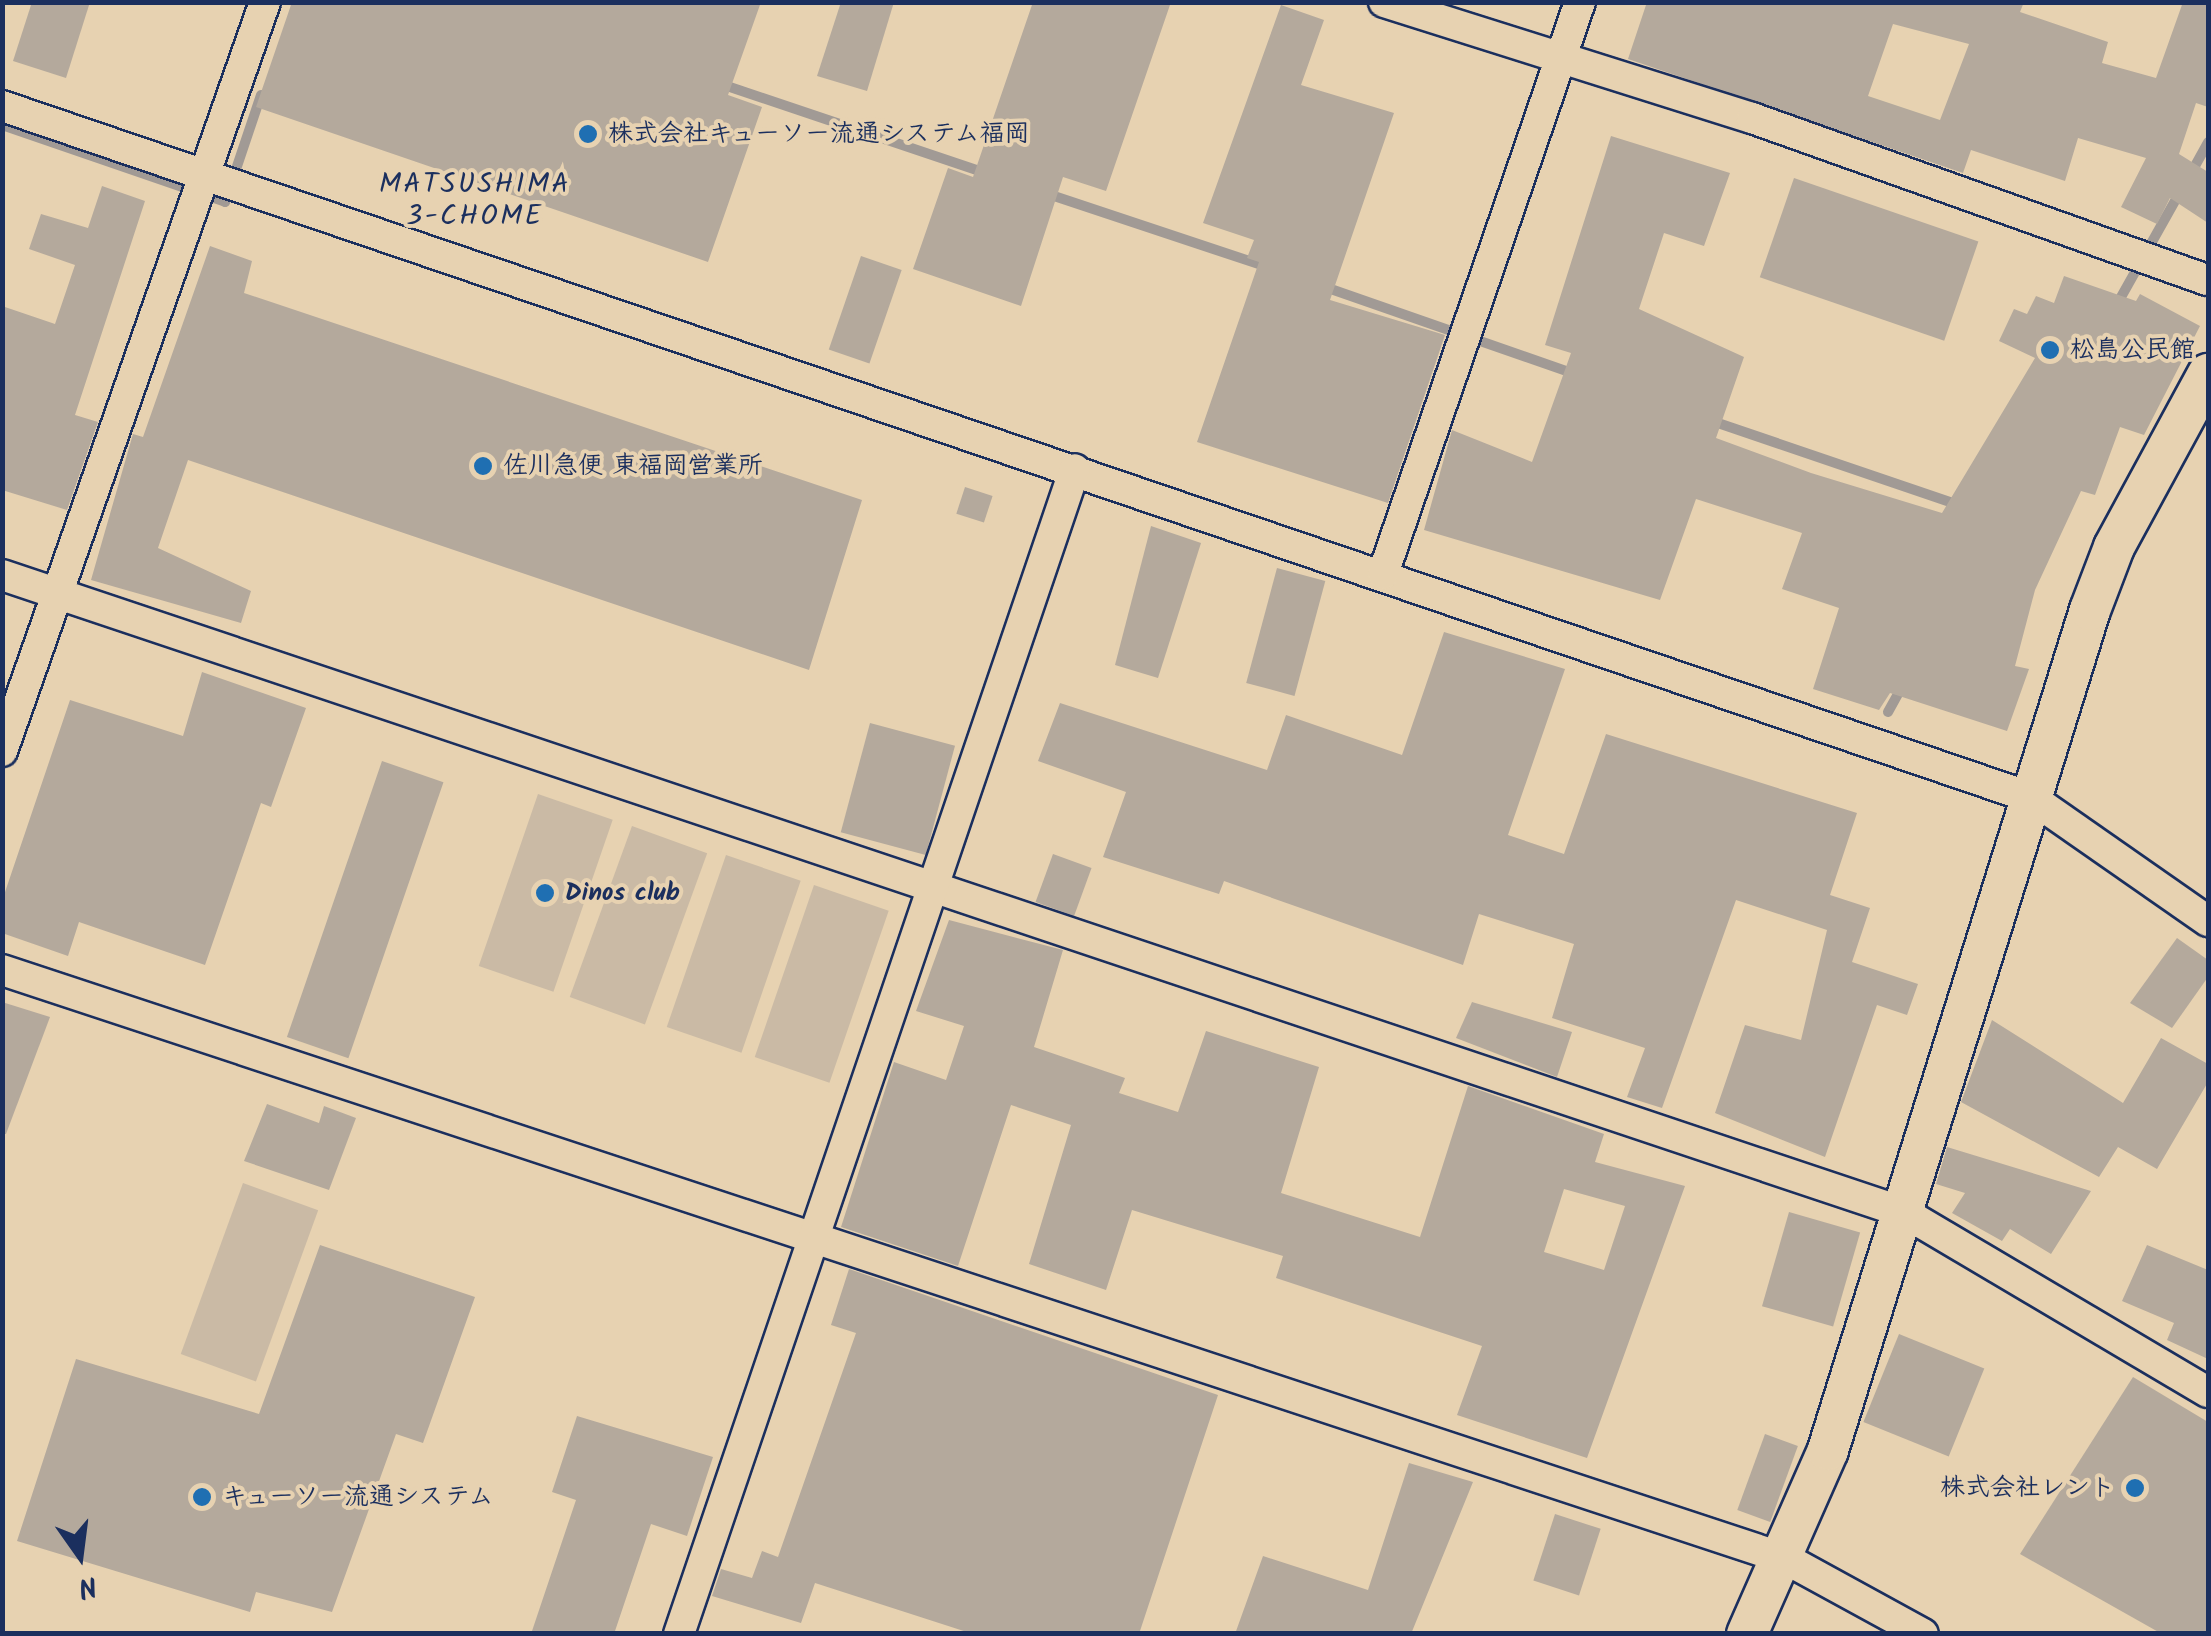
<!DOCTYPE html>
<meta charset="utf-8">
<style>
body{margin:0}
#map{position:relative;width:2211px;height:1636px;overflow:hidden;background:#e7d2b1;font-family:Kalam,"Klee One",sans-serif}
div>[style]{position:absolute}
.green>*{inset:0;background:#cabaa5;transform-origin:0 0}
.stream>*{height:10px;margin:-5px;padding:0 5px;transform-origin:5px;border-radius:5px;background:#a19a95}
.building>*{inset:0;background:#b4a99c;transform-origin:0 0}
.roads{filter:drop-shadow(2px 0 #1b2f5e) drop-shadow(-2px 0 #1b2f5e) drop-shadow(0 2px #1b2f5e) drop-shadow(0 -2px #1b2f5e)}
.street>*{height:30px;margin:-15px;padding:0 15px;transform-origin:15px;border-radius:15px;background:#e7d2b1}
.secondary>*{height:40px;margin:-20px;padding:0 20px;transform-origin:20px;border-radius:20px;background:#e7d2b1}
.dots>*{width:28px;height:28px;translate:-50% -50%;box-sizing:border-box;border:5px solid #e7d2b1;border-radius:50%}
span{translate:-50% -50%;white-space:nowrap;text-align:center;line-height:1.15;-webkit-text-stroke:8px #e7d2b1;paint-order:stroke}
.poi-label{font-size:25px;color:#1b2f5e;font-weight:700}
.left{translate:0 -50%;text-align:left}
.right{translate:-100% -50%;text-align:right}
.neighbourhood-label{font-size:28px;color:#1b2f5e;letter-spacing:2.5px}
.frame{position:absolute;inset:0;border:5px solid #1b2f5e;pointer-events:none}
.north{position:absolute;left:30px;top:1506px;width:100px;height:100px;-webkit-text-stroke:8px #e7d2b1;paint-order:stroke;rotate:166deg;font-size:28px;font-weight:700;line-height:40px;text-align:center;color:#1b2f5e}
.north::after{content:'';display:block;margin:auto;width:35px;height:45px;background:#1b2f5e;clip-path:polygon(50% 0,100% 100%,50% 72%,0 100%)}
</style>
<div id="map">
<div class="green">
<div style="left:538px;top:794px;width:79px;height:182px;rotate:19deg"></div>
<div style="left:632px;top:826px;width:80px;height:182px;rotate:20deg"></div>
<div style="left:726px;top:855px;width:79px;height:182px;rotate:19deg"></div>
<div style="left:814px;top:885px;width:79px;height:182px;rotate:19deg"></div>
<div style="left:243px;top:1183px;width:80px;height:182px;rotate:20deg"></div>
</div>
<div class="stream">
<div style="left:718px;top:83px;width:283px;rotate:18.6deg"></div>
<div style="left:2px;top:125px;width:236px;rotate:19deg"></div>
<div style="left:225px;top:202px;width:113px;rotate:-71.4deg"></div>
<div style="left:2190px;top:175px;width:38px;rotate:-61deg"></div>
<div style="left:1045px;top:193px;width:238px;rotate:18.4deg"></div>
<div style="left:1325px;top:287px;width:268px;rotate:19.2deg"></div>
<div style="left:2116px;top:306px;width:133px;rotate:-60.7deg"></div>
<div style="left:1712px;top:421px;width:263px;rotate:18.8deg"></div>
<div style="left:1888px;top:712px;width:29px;rotate:-61deg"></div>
</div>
<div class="building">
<div style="clip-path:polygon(32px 2px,90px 2px,66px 78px,13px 61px)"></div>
<div style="clip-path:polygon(292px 2px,761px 2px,728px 95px,762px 107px,708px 262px,256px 107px)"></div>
<div style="clip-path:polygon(841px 2px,894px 2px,867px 91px,817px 76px)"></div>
<div style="clip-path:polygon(1033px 2px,1171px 2px,1106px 191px,1063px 177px,1021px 306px,913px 269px,948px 168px,973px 177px)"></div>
<div style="clip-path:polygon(evenodd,1647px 2px,2024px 2px,2020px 12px,2108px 42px,2102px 63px,2156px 78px,2183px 2px,2208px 2px,2208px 107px,2196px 103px,2179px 154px,2208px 172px,2208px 223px,2170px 198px,2157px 224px,2121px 207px,2146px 158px,2078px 138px,2065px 181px,1971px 150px,1963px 173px,1628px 59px,1647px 2px,1893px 24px,1969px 44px,1940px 120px,1868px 96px,1893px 24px)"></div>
<div style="clip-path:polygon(1281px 5px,1324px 20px,1301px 85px,1394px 113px,1330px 300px,1445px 335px,1388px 503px,1197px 442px,1259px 262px,1247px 258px,1254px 240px,1203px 223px)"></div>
<div style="clip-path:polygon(1611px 136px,1730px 173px,1704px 246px,1664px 233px,1639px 309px,1744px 357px,1716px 438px,1811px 473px,1942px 513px,2035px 358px,1999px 341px,2014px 309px,2027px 314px,2036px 296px,2054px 303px,2064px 276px,2136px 301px,2140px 294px,2200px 326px,2144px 435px,2120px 427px,2095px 495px,2081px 491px,2035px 590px,2015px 666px,2029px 669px,2007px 731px,1890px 693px,1879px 710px,1813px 689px,1839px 608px,1782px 589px,1802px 533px,1696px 499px,1660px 600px,1424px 530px,1452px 430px,1532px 462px,1571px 353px,1545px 345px)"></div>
<div style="left:1794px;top:178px;width:195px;height:105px;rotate:19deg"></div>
<div style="clip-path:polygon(102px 186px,145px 201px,75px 415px,98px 422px,67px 510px,2px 490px,2px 306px,55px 324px,75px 265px,29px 249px,41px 214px,88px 228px)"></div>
<div style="clip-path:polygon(210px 246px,252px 261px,244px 293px,862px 500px,809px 670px,188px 460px,158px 548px,251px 591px,241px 623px,91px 580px,133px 434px,143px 437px)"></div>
<div style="left:861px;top:256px;width:43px;height:99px;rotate:19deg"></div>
<div style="left:965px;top:487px;width:29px;height:28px;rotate:18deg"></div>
<div style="clip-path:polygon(1151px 526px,1201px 543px,1158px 678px,1115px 665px)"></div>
<div style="left:1277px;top:568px;width:50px;height:119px;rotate:15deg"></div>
<div style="clip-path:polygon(1444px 632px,1565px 669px,1508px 835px,1564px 854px,1606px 734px,1857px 813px,1830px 895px,1870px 908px,1852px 962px,1918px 984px,1907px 1015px,1877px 1005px,1825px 1157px,1715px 1113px,1745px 1025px,1801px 1040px,1827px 930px,1736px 900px,1662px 1108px,1627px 1097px,1645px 1048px,1552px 1018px,1574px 944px,1479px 914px,1463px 965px,1224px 881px,1219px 894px,1103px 857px,1126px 792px,1038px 761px,1060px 703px,1267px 770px,1286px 715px,1402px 755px)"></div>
<div style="clip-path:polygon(202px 672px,306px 708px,271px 807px,261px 803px,205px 965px,79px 922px,68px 956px,2px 933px,2px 901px,70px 700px,183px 736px)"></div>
<div style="left:870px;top:723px;width:88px;height:113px;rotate:15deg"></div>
<div style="left:382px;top:761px;width:65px;height:292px;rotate:19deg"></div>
<div style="left:1053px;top:854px;width:41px;height:51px;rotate:20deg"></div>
<div style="clip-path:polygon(evenodd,949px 920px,1063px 950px,1034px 1047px,1125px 1078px,1119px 1093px,1178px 1112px,1206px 1031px,1319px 1067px,1281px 1193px,1420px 1237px,1468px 1086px,1604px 1134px,1595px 1162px,1685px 1186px,1587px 1458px,1457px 1415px,1482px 1346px,1276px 1278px,1283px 1256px,1132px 1210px,1106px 1290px,1029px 1264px,1071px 1125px,1011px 1105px,958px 1266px,841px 1227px,894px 1062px,946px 1080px,964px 1026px,916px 1011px,949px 920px,1564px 1189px,1625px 1206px,1604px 1270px,1544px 1252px,1564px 1189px)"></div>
<div style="clip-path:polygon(2177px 938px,2208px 960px,2208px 977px,2172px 1028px,2130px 1003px)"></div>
<div style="clip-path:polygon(2px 1002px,50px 1017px,6px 1134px,2px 1134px)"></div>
<div style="clip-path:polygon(1472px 1002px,1572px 1032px,1557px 1077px,1456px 1038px)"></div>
<div style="clip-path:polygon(1992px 1020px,2123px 1103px,2161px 1038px,2208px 1064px,2208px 1082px,2157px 1169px,2118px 1147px,2099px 1177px,1961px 1102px)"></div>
<div style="clip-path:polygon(267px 1104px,319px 1123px,324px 1106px,356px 1118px,329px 1190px,244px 1161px)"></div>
<div style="clip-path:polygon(1947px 1147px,2091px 1191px,2051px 1254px,2010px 1229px,2002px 1241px,1952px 1213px,1965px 1193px,1936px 1184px)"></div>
<div style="left:1789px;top:1212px;width:74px;height:98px;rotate:16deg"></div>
<div style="clip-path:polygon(320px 1245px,475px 1297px,423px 1443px,396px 1434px,332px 1612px,256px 1592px,250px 1612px,17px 1541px,76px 1359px,259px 1414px)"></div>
<div style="clip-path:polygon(2147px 1245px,2208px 1270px,2208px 1359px,2167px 1340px,2174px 1323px,2122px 1301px)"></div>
<div style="clip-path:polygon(849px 1269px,1218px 1395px,1139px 1634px,973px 1634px,815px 1583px,801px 1623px,712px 1596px,721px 1569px,752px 1578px,762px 1551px,778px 1557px,856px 1333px,831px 1325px)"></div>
<div style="left:1899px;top:1334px;width:92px;height:95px;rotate:22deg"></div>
<div style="clip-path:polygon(2133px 1377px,2208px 1422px,2208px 1634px,2162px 1634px,2020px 1554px)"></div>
<div style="clip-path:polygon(577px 1416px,713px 1457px,687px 1536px,651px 1524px,614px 1634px,531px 1634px,576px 1500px,552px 1492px)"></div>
<div style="left:1765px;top:1434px;width:35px;height:81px;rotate:20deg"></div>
<div style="clip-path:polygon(1409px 1463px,1473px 1482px,1411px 1634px,1235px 1634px,1263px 1556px,1368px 1590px)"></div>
<div style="left:1555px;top:1514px;width:48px;height:70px;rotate:18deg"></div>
</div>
<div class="roads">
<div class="street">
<div style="left:1384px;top:2px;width:386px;rotate:17.5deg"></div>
<div style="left:1752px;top:118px;width:484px;rotate:19.6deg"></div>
<div style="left:2px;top:106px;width:2142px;rotate:18.82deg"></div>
<div style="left:2030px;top:797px;width:217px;rotate:34.9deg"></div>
<div style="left:1383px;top:574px;width:605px;rotate:-71deg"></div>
<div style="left:2px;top:575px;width:2007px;rotate:18.53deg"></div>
<div style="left:1905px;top:1213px;width:352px;rotate:30.6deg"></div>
<div style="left:2px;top:751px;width:794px;rotate:-70.65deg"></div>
<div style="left:2px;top:970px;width:1879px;rotate:18.27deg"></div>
<div style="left:1786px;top:1559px;width:156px;rotate:28.7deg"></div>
<div style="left:679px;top:1634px;width:1230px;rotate:-71.23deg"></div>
</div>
<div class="secondary">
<div style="left:1747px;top:1634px;width:201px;rotate:-66.2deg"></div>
<div style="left:1828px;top:1450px;width:880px;rotate:-72.68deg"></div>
<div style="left:2090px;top:610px;width:67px;rotate:-69.1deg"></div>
<div style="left:2114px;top:547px;width:197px;rotate:-61.5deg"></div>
</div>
</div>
<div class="dots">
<div style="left:588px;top:134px;background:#1f6fb2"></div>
<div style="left:2050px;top:350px;background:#1f6fb2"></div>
<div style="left:483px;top:466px;background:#1f6fb2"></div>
<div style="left:545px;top:893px;background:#1f6fb2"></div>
<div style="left:2135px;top:1488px;background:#1f6fb2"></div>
<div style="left:202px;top:1497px;background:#1f6fb2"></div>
</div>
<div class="poi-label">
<span class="left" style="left:608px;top:134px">株式会社キューソー流通システム福岡</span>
<span class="left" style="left:2070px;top:350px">松島公民館</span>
<span class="left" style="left:503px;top:466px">佐川急便 東福岡営業所</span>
<span class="left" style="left:565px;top:893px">Dinos club</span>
<span class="right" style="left:2115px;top:1488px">株式会社レント</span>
<span class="left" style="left:222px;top:1497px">キューソー流通システム</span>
</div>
<div class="neighbourhood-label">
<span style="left:475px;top:201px">MATSUSHIMA<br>3-CHOME</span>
</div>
<div class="frame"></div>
<div class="north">N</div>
</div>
